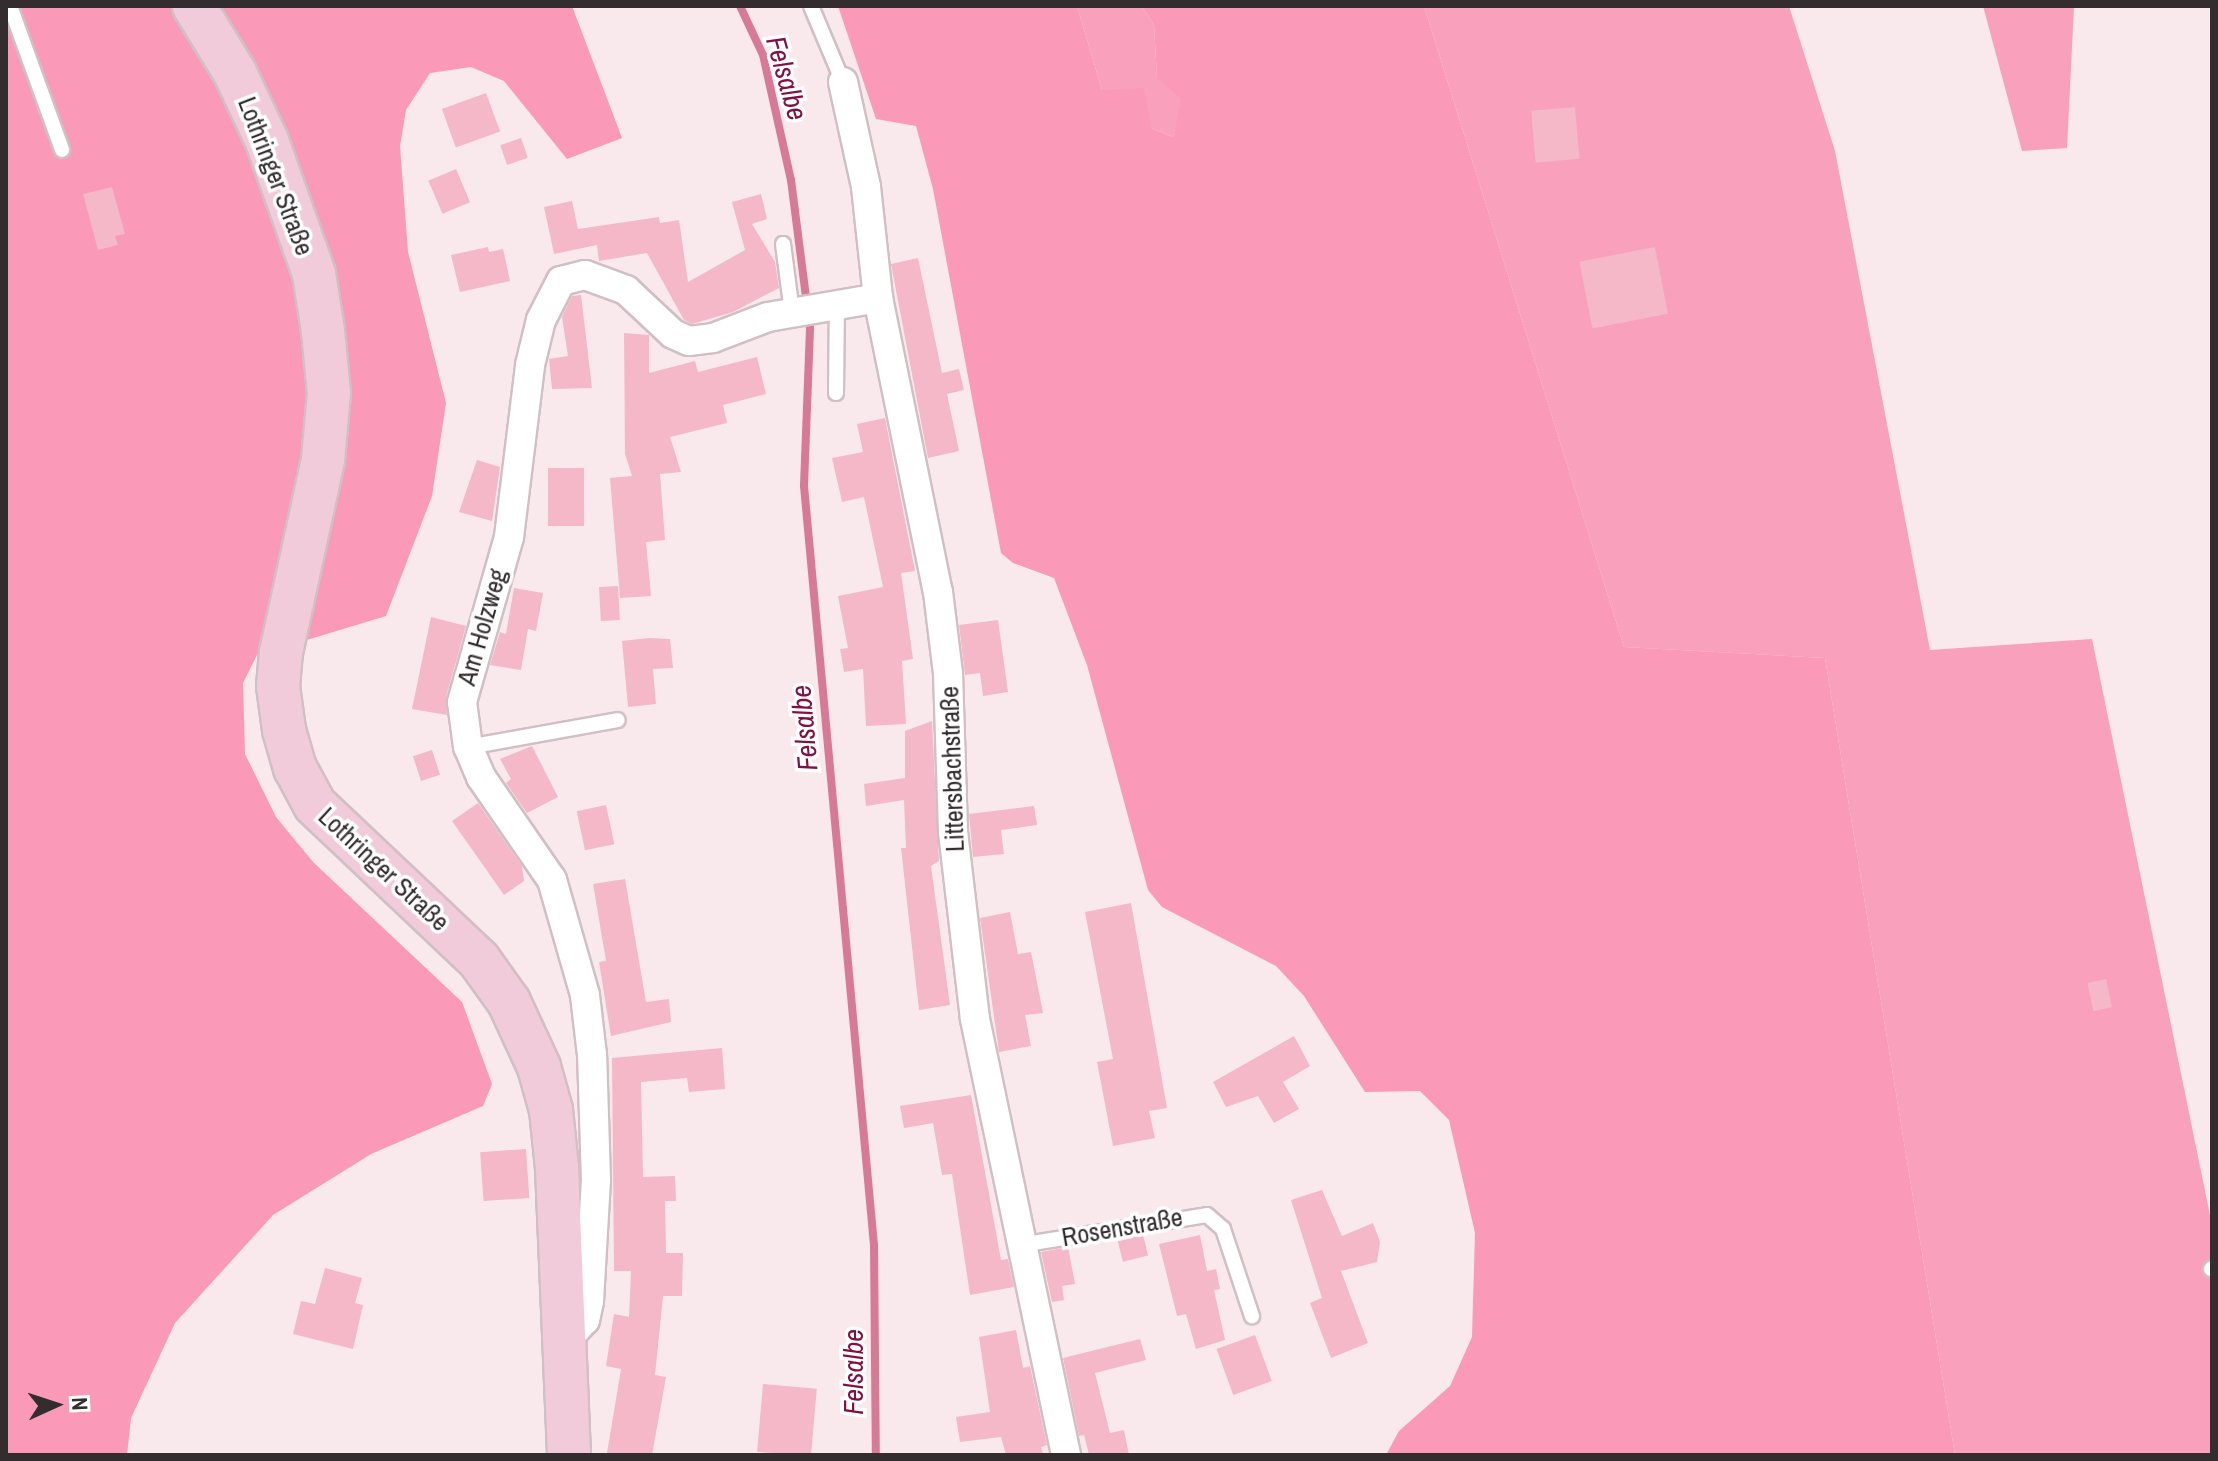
<!DOCTYPE html>
<meta charset="utf-8">
<style>
body{margin:0}
#map{position:relative;width:2218px;height:1461px;overflow:hidden;background:#f9e9ed;font-family:"Archivo Narrow",sans-serif}
div>[style]{position:absolute}
.green>*{inset:0;background:#f9a0bc}
.forest>*{inset:0;background:#fa99b8}
.stream>*{height:8px;margin:-4px;padding:0 4px;transform-origin:4px;border-radius:4px;background:#d77a98}
.building>*{inset:0;background:#f4b8c9;transform-origin:0 0}
.roads{filter:drop-shadow(2px 0 #d0c0c5) drop-shadow(-2px 0 #d0c0c5) drop-shadow(0 2px #d0c0c5) drop-shadow(0 -2px #d0c0c5)}
.service>*{height:14px;margin:-7px;padding:0 7px;transform-origin:7px;border-radius:7px;background:#fff}
.minor>*{height:28px;margin:-14px;padding:0 14px;transform-origin:14px;border-radius:14px;background:#fff}
.secondary>*{height:42px;margin:-21px;padding:0 21px;transform-origin:21px;border-radius:21px;background:#f2cbda}
span{translate:-50% -50%;white-space:nowrap;text-align:center;line-height:1.15;-webkit-text-stroke:7px #fff;paint-order:stroke}
.street-label{font-size:26px;color:#332d2f}
.water-label{font-size:28px;color:#831045;font-style:italic}
.frame{position:absolute;inset:0;border:8px solid #332d2f;pointer-events:none}
.north{position:absolute;left:16px;top:1365px;width:80px;height:80px;-webkit-text-stroke:6px #fff;paint-order:stroke;rotate:87deg;font-size:22px;font-weight:700;line-height:32px;text-align:center;color:#332d2f}
.north::after{content:'';display:block;margin:auto;width:28px;height:36px;background:#332d2f;clip-path:polygon(50% 0,100% 100%,50% 72%,0 100%)}
</style>
<div id="map">
<div class="green">
<div style="clip-path:polygon(1077px 6px,1142px 6px,1154px 25px,1157px 77px,1182px 99px,1173px 137px,1151px 128px,1102px 90px)"></div>
<div style="clip-path:polygon(1424px 6px,1789px 6px,1835px 151px,1930px 650px,2092px 639px,2212px 1225px,2212px 1455px,1955px 1455px,1825px 658px,1624px 647px)"></div>
<div style="clip-path:polygon(1983px 6px,2074px 6px,2067px 148px,2022px 151px)"></div>
</div>
<div class="forest">
<div style="clip-path:polygon(6px 6px,572px 6px,622px 138px,567px 159px,504px 81px,471px 67px,430px 73px,406px 110px,400px 146px,408px 252px,446px 403px,432px 496px,386px 616px,257px 655px,243px 683px,245px 754px,276px 817px,313px 862px,462px 1002px,492px 1084px,483px 1106px,371px 1154px,273px 1215px,175px 1323px,131px 1418px,127px 1455px,6px 1455px)"></div>
<div style="clip-path:polygon(838px 6px,1077px 6px,1102px 90px,1144px 88px,1151px 128px,1173px 137px,1181px 99px,1157px 78px,1154px 25px,1142px 6px,1424px 6px,1624px 647px,1825px 658px,1955px 1455px,1386px 1455px,1399px 1431px,1450px 1386px,1472px 1337px,1475px 1233px,1449px 1120px,1420px 1091px,1365px 1092px,1304px 996px,1276px 966px,1162px 907px,1148px 890px,1087px 665px,1054px 578px,1013px 563px,1001px 553px,933px 189px,916px 126px,876px 119px)"></div>
</div>
<div class="stream">
<div style="left:740px;top:6px;width:54px;rotate:64.9deg"></div>
<div style="left:763px;top:55px;width:128px;rotate:77.4deg"></div>
<div style="left:791px;top:180px;width:150px;rotate:82.7deg"></div>
<div style="left:810px;top:329px;width:157px;rotate:92.2deg"></div>
<div style="left:804px;top:486px;width:762px;rotate:84.73deg"></div>
<div style="left:874px;top:1245px;width:210px;rotate:89.5deg"></div>
</div>
<div class="building">
<div style="left:486px;top:93px;width:41px;height:47px;rotate:70deg"></div>
<div style="left:1575px;top:107px;width:52px;height:44px;rotate:85deg"></div>
<div style="left:521px;top:138px;width:21px;height:22px;rotate:71deg"></div>
<div style="left:456px;top:169px;width:36px;height:30px;rotate:67deg"></div>
<div style="clip-path:polygon(112px 187px,125px 234px,115px 236px,118px 245px,98px 250px,83px 194px)"></div>
<div style="clip-path:polygon(761px 194px,767px 219px,752px 224px,775px 262px,779px 288px,733px 312px,692px 324px,684px 320px,647px 253px,599px 261px,597px 245px,554px 254px,544px 207px,572px 201px,578px 229px,659px 217px,660px 223px,679px 220px,688px 282px,745px 250px,732px 202px)"></div>
<div style="clip-path:polygon(488px 247px,489px 252px,503px 249px,510px 281px,460px 292px,451px 255px)"></div>
<div style="left:1655px;top:247px;width:68px;height:77px;rotate:79deg"></div>
<div style="clip-path:polygon(918px 258px,942px 373px,959px 369px,964px 390px,947px 394px,959px 451px,928px 458px,891px 264px)"></div>
<div style="clip-path:polygon(581px 295px,592px 388px,552px 389px,549px 359px,568px 356px,562px 317px,572px 296px)"></div>
<div style="clip-path:polygon(624px 333px,649px 335px,649px 373px,695px 361px,698px 372px,757px 357px,766px 394px,723px 405px,727px 423px,670px 437px,681px 472px,660px 474px,665px 540px,646px 542px,651px 596px,620px 598px,610px 478px,632px 476px,625px 454px)"></div>
<div style="clip-path:polygon(885px 418px,915px 571px,901px 573px,913px 659px,902px 661px,906px 724px,866px 726px,863px 669px,844px 672px,840px 649px,848px 648px,838px 596px,883px 587px,864px 497px,842px 502px,832px 458px,863px 452px,857px 424px)"></div>
<div style="clip-path:polygon(477px 460px,500px 467px,492px 521px,459px 512px)"></div>
<div style="left:548px;top:468px;width:36px;height:58px"></div>
<div style="left:618px;top:586px;width:34px;height:19px;rotate:87deg"></div>
<div style="clip-path:polygon(514px 588px,543px 593px,536px 631px,528px 629px,521px 670px,490px 665px,500px 632px,506px 634px)"></div>
<div style="clip-path:polygon(431px 617px,466px 626px,446px 697px,447px 715px,412px 709px)"></div>
<div style="clip-path:polygon(998px 620px,1008px 692px,983px 696px,980px 673px,965px 675px,959px 625px)"></div>
<div style="clip-path:polygon(649px 638px,670px 639px,673px 668px,653px 669px,656px 704px,628px 707px,622px 641px)"></div>
<div style="clip-path:polygon(932px 721px,939px 861px,931px 866px,950px 1005px,919px 1010px,901px 848px,906px 848px,904px 800px,866px 806px,864px 784px,905px 778px,905px 731px)"></div>
<div style="clip-path:polygon(532px 746px,558px 797px,527px 813px,506px 783px,511px 779px,500px 759px)"></div>
<div style="left:432px;top:750px;width:26px;height:20px;rotate:72deg"></div>
<div style="clip-path:polygon(478px 803px,522px 866px,524px 881px,504px 895px,452px 821px)"></div>
<div style="left:606px;top:805px;width:40px;height:30px;rotate:78deg"></div>
<div style="clip-path:polygon(1034px 806px,1037px 825px,1001px 830px,1004px 854px,973px 857px,969px 814px)"></div>
<div style="clip-path:polygon(625px 879px,646px 1002px,669px 999px,671px 1022px,611px 1036px,599px 962px,606px 961px,593px 884px)"></div>
<div style="clip-path:polygon(1131px 903px,1167px 1108px,1149px 1111px,1155px 1138px,1113px 1146px,1097px 1062px,1113px 1059px,1085px 912px)"></div>
<div style="clip-path:polygon(1010px 912px,1018px 954px,1031px 952px,1043px 1013px,1025px 1015px,1031px 1046px,999px 1052px,980px 918px)"></div>
<div style="left:2106px;top:979px;width:29px;height:19px;rotate:78deg"></div>
<div style="clip-path:polygon(1294px 1036px,1310px 1066px,1283px 1082px,1299px 1109px,1274px 1123px,1258px 1096px,1226px 1107px,1213px 1082px)"></div>
<div style="clip-path:polygon(722px 1048px,725px 1089px,689px 1092px,687px 1078px,641px 1082px,643px 1177px,675px 1176px,676px 1201px,665px 1201px,666px 1253px,683px 1253px,682px 1296px,663px 1296px,655px 1375px,666px 1377px,652px 1455px,607px 1453px,621px 1369px,606px 1366px,614px 1314px,629px 1317px,631px 1271px,614px 1271px,612px 1058px)"></div>
<div style="clip-path:polygon(971px 1095px,1001px 1260px,1008px 1259px,1014px 1287px,970px 1295px,952px 1174px,942px 1175px,933px 1123px,904px 1128px,900px 1106px)"></div>
<div style="left:526px;top:1149px;width:49px;height:46px;rotate:86deg"></div>
<div style="clip-path:polygon(1322px 1190px,1342px 1236px,1373px 1223px,1380px 1242px,1377px 1262px,1341px 1271px,1368px 1343px,1331px 1358px,1310px 1303px,1322px 1298px,1291px 1200px)"></div>
<div style="left:1143px;top:1235px;width:21px;height:26px;rotate:76deg"></div>
<div style="clip-path:polygon(1200px 1235px,1207px 1271px,1216px 1269px,1220px 1289px,1214px 1290px,1225px 1340px,1196px 1349px,1186px 1314px,1177px 1316px,1159px 1244px)"></div>
<div style="clip-path:polygon(1068px 1247px,1075px 1284px,1062px 1286px,1064px 1300px,1052px 1302px,1041px 1252px)"></div>
<div style="clip-path:polygon(325px 1268px,362px 1278px,355px 1303px,363px 1305px,353px 1349px,293px 1334px,301px 1301px,315px 1304px)"></div>
<div style="clip-path:polygon(1016px 1330px,1023px 1368px,1030px 1366px,1047px 1445px,1041px 1447px,1043px 1455px,1006px 1455px,1001px 1437px,960px 1442px,956px 1417px,990px 1412px,979px 1337px)"></div>
<div style="left:1255px;top:1335px;width:49px;height:41px;rotate:70deg"></div>
<div style="clip-path:polygon(1140px 1339px,1146px 1360px,1095px 1373px,1110px 1433px,1124px 1430px,1129px 1455px,1089px 1455px,1084px 1435px,1079px 1436px,1063px 1358px)"></div>
<div style="left:763px;top:1384px;width:54px;height:68px;rotate:5deg"></div>
</div>
<div class="roads">
<div class="service">
<div style="left:10px;top:6px;width:153px;rotate:70.1deg"></div>
<div style="left:811px;top:6px;width:82px;rotate:67.2deg"></div>
<div style="left:783px;top:244px;width:69px;rotate:82.5deg"></div>
<div style="left:836px;top:393px;width:89px;rotate:-89.4deg"></div>
<div style="left:468px;top:747px;width:152px;rotate:-10.2deg"></div>
<div style="left:1020px;top:1245px;width:189px;rotate:-9.1deg"></div>
<div style="left:1207px;top:1215px;width:21px;rotate:41deg"></div>
<div style="left:1223px;top:1229px;width:92px;rotate:71.6deg"></div>
<div style="left:2211px;top:1269px;width:1px;rotate:-45deg"></div>
</div>
<div class="minor">
<div style="left:843px;top:82px;width:107px;rotate:77.6deg"></div>
<div style="left:866px;top:187px;width:112px;rotate:83.8deg"></div>
<div style="left:878px;top:298px;width:300px;rotate:78.5deg"></div>
<div style="left:938px;top:592px;width:82px;rotate:83deg"></div>
<div style="left:948px;top:673px;width:159px;rotate:88.2deg"></div>
<div style="left:953px;top:832px;width:188px;rotate:83.3deg"></div>
<div style="left:975px;top:1019px;width:445px;rotate:78.2deg"></div>
<div style="left:568px;top:1338px;width:25px;rotate:-47deg"></div>
<div style="left:585px;top:1320px;width:19px;rotate:-78deg"></div>
<div style="left:589px;top:1301px;width:121px;rotate:-86.7deg"></div>
<div style="left:596px;top:1180px;width:125px;rotate:-91.8deg"></div>
<div style="left:592px;top:1055px;width:60px;rotate:-96.7deg"></div>
<div style="left:585px;top:995px;width:120px;rotate:-106deg"></div>
<div style="left:552px;top:880px;width:125px;rotate:-124.6deg"></div>
<div style="left:481px;top:777px;width:33px;rotate:-113deg"></div>
<div style="left:468px;top:747px;width:45px;rotate:-97.6deg"></div>
<div style="left:462px;top:702px;width:172px;rotate:-74.1deg"></div>
<div style="left:509px;top:537px;width:173px;rotate:-83deg"></div>
<div style="left:530px;top:365px;width:46px;rotate:-76.3deg"></div>
<div style="left:541px;top:320px;width:44px;rotate:-62.9deg"></div>
<div style="left:561px;top:281px;width:25px;rotate:-14deg"></div>
<div style="left:585px;top:275px;width:44px;rotate:20.1deg"></div>
<div style="left:626px;top:290px;width:64px;rotate:43.1deg"></div>
<div style="left:673px;top:334px;width:17px;rotate:24deg"></div>
<div style="left:689px;top:341px;width:24px;rotate:-7deg"></div>
<div style="left:713px;top:338px;width:59px;rotate:-20.9deg"></div>
<div style="left:768px;top:317px;width:112px;rotate:-9.8deg"></div>
</div>
<div class="secondary">
<div style="left:194px;top:6px;width:79px;rotate:58.5deg"></div>
<div style="left:235px;top:73px;width:75px;rotate:64.8deg"></div>
<div style="left:267px;top:141px;width:141px;rotate:70.5deg"></div>
<div style="left:314px;top:274px;width:58px;rotate:81deg"></div>
<div style="left:323px;top:331px;width:62px;rotate:84.5deg"></div>
<div style="left:329px;top:393px;width:67px;rotate:95.1deg"></div>
<div style="left:323px;top:460px;width:197px;rotate:102.3deg"></div>
<div style="left:281px;top:652px;width:34px;rotate:95deg"></div>
<div style="left:278px;top:686px;width:44px;rotate:82.2deg"></div>
<div style="left:284px;top:730px;width:40px;rotate:74deg"></div>
<div style="left:295px;top:768px;width:42px;rotate:61.6deg"></div>
<div style="left:315px;top:805px;width:226px;rotate:43.4deg"></div>
<div style="left:479px;top:960px;width:52px;rotate:54.5deg"></div>
<div style="left:509px;top:1002px;width:72px;rotate:65.2deg"></div>
<div style="left:539px;top:1067px;width:45px;rotate:74.4deg"></div>
<div style="left:551px;top:1110px;width:58px;rotate:84.1deg"></div>
<div style="left:557px;top:1168px;width:287px;rotate:87.6deg"></div>
</div>
</div>
<div class="street-label">
<span style="left:276px;top:176px;rotate:69deg">Lothringer Straße</span>
<span style="left:482px;top:627px;rotate:-74deg">Am Holzweg</span>
<span style="left:952px;top:769px;rotate:-92deg">Littersbachstraße</span>
<span style="left:384px;top:869px;rotate:43deg">Lothringer Straße</span>
<span style="left:1122px;top:1227px;rotate:-10deg">Rosenstraße</span>
</div>
<div class="water-label">
<span style="left:787px;top:78px;rotate:74deg">Felsalbe</span>
<span style="left:804px;top:728px;rotate:-95deg">Felsalbe</span>
<span style="left:853px;top:1372px;rotate:-90deg">Felsalbe</span>
</div>
<div class="frame"></div>
<div class="north">N</div>
</div>
